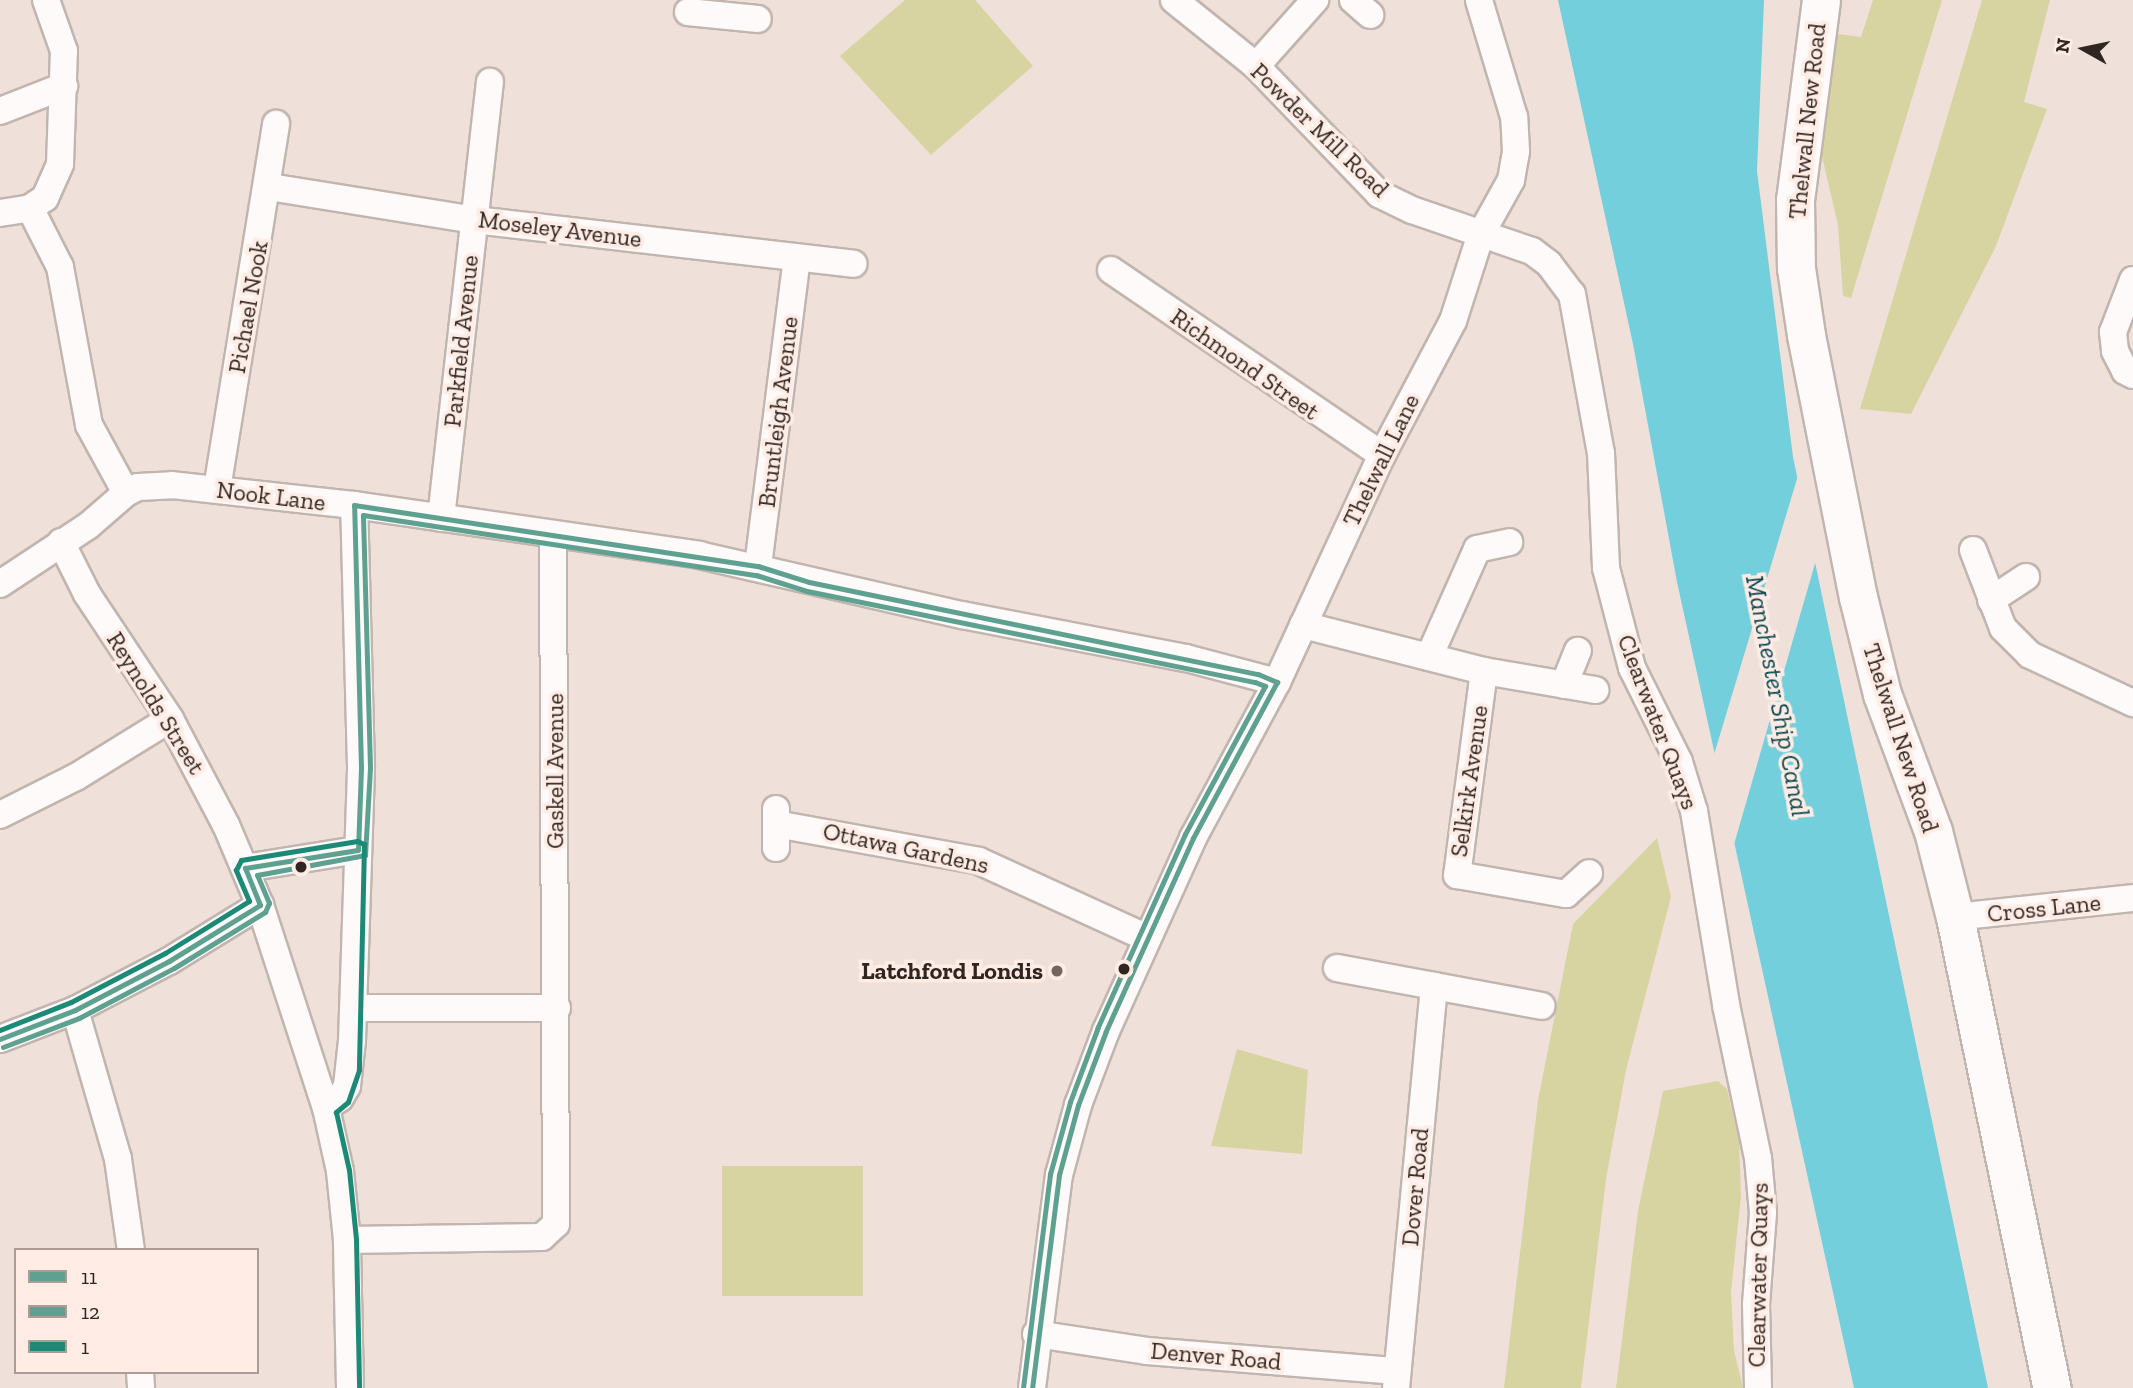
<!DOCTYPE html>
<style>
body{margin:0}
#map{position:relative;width:2133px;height:1388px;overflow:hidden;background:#f0e0da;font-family:"Zilla Slab",serif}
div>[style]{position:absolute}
.green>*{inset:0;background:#d7d4a1;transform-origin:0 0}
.water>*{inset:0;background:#73cfdb}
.pier>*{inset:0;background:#f0e0da}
.roads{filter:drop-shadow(2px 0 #c1b5af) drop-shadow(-2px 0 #c1b5af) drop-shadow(0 2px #c1b5af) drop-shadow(0 -2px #c1b5af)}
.minor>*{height:26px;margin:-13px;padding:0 13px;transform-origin:13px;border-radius:13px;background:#fdfaf9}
.secondary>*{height:37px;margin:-18.5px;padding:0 18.5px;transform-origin:18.5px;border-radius:18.5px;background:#fdfaf9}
.bus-1>*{height:5px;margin:-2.5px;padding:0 2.5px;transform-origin:2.5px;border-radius:2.5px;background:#5ea190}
.bus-2>*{height:5px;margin:-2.5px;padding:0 2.5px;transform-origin:2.5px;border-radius:2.5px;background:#5ea190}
.bus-3>*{height:5px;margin:-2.5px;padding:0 2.5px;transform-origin:2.5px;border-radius:2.5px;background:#1d8a77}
.dots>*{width:19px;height:19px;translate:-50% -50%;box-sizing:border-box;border:4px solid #feece5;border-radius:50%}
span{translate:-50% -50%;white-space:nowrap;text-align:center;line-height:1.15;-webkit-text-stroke:7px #feece5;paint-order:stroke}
.street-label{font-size:24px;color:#302521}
.poi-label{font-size:24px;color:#302521;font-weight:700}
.right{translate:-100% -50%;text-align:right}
.water-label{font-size:26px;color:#0e4951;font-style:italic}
.legend{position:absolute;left:14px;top:1248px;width:245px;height:126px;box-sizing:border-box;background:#feece5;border:2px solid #ac9c97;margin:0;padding:9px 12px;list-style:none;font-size:21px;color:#302521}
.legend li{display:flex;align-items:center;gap:14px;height:35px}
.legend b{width:35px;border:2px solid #ac9c97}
.north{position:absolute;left:2049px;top:14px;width:70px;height:70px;-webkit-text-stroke:5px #feece5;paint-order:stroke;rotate:279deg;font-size:19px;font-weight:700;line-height:28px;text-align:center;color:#302521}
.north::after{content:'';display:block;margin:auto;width:24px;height:32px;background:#302521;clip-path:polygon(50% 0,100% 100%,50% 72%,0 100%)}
</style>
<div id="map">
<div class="green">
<div style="clip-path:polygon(905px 0,975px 0,1033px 66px,931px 155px,840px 56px)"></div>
<div style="clip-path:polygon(1873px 0,1942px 0,1851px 298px,1843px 296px,1838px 225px,1820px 148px,1830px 33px,1861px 37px)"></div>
<div style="clip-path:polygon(1982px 0,2050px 0,2024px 102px,2047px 109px,1996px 246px,1911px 414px,1860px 409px)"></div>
<div style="clip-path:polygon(1657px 838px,1671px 897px,1626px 1070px,1606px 1179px,1581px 1388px,1504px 1388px,1538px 1100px,1573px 924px)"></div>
<div style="clip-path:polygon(1237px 1049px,1308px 1070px,1302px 1154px,1211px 1146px)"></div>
<div style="clip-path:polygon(1718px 1081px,1727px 1089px,1739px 1141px,1741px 1196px,1731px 1292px,1734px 1350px,1743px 1388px,1616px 1388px,1638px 1211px,1663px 1091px)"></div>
<div style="left:722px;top:1166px;width:141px;height:130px"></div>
</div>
<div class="water">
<div style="clip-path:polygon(1558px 0,1764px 0,1757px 171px,1793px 457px,1988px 1388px,1854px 1388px,1677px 582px,1633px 344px)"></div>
</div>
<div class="pier">
<div style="clip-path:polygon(1800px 469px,1818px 553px,1733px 848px,1713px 758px)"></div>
</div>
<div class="roads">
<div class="minor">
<div style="left:1174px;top:0;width:105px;rotate:38.8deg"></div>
<div style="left:1256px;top:66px;width:178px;rotate:46.1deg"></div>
<div style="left:1379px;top:194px;width:37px;rotate:26deg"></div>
<div style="left:1412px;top:210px;width:127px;rotate:18.9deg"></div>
<div style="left:1532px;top:251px;width:21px;rotate:37deg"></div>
<div style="left:1549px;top:264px;width:38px;rotate:53deg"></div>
<div style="left:1572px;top:294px;width:162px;rotate:79.7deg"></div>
<div style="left:1601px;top:453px;width:115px;rotate:87.5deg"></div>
<div style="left:1606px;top:568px;width:103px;rotate:75.4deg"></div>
<div style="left:1632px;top:668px;width:105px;rotate:63.4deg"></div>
<div style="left:1679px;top:762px;width:51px;rotate:73deg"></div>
<div style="left:1694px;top:811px;width:197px;rotate:80.6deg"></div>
<div style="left:1726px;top:1005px;width:156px;rotate:78.2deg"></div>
<div style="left:1758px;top:1158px;width:55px;rotate:84.8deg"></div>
<div style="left:1763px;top:1213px;width:92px;rotate:94.4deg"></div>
<div style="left:1756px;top:1305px;width:83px;rotate:88.6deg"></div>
<div style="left:1353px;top:0;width:23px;rotate:41deg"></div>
<div style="left:688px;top:12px;width:70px;rotate:5.7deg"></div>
<div style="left:1256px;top:66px;width:89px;rotate:-48.2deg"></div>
<div style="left:0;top:111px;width:69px;rotate:-21.3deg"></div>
<div style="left:269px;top:187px;width:209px;rotate:9.1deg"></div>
<div style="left:475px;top:220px;width:381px;rotate:6.6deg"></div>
<div style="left:30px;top:208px;width:66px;rotate:63deg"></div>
<div style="left:60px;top:267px;width:161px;rotate:79.6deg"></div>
<div style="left:89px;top:425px;width:77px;rotate:61.4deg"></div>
<div style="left:0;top:213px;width:30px;rotate:-9deg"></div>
<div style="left:30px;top:208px;width:18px;rotate:-34deg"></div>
<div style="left:45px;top:198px;width:37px;rotate:-66deg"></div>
<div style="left:60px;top:164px;width:113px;rotate:-88deg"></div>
<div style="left:64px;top:51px;width:54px;rotate:-109.4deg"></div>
<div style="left:1111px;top:270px;width:328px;rotate:34.3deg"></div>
<div style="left:2133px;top:280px;width:56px;rotate:111deg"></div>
<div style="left:2113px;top:332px;width:19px;rotate:84deg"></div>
<div style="left:2115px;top:351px;width:22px;rotate:63deg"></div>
<div style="left:2125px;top:371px;width:9px;rotate:27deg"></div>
<div style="left:217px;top:489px;width:370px;rotate:-80.8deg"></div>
<div style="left:441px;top:518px;width:439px;rotate:-83.6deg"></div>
<div style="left:61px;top:542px;width:58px;rotate:63.4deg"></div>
<div style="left:87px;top:594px;width:150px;rotate:56.4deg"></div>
<div style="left:170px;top:719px;width:120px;rotate:62.2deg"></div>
<div style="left:226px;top:825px;width:87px;rotate:67deg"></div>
<div style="left:260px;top:905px;width:213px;rotate:72deg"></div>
<div style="left:1973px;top:550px;width:84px;rotate:69deg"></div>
<div style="left:2003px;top:628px;width:38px;rotate:45deg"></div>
<div style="left:2030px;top:655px;width:114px;rotate:25deg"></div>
<div style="left:758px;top:566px;width:311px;rotate:-82.8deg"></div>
<div style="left:0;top:584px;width:105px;rotate:-33.4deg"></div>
<div style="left:88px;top:526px;width:50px;rotate:-41deg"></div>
<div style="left:126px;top:493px;width:13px;rotate:-27deg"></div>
<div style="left:138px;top:487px;width:34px;rotate:-3deg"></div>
<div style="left:172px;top:485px;width:183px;rotate:6.3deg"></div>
<div style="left:354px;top:505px;width:349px;rotate:8.2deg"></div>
<div style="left:699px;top:555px;width:270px;rotate:12.9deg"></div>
<div style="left:962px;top:615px;width:228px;rotate:10.9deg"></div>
<div style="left:1186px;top:658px;width:94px;rotate:14.8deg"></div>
<div style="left:1991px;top:600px;width:42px;rotate:-33.3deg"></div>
<div style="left:1303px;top:625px;width:187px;rotate:14.3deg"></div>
<div style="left:1484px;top:671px;width:113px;rotate:9.7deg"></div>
<div style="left:1429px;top:657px;width:118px;rotate:-66deg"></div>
<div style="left:1477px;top:549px;width:33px;rotate:-12deg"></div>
<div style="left:1484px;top:671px;width:206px;rotate:97.5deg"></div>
<div style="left:1457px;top:875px;width:111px;rotate:9.9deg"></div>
<div style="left:1566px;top:894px;width:31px;rotate:-42deg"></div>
<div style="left:1564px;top:685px;width:37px;rotate:-68deg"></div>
<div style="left:0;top:815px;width:85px;rotate:-26.6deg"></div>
<div style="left:76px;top:777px;width:110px;rotate:-31.7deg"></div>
<div style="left:776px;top:824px;width:206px;rotate:10.3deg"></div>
<div style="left:979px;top:861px;width:185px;rotate:24.6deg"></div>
<div style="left:776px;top:848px;width:39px;rotate:-90deg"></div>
<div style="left:245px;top:868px;width:114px;rotate:-9.1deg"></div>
<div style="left:1955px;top:917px;width:179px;rotate:-6.1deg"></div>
<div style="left:1337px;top:968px;width:208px;rotate:10.5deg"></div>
<div style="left:353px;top:1008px;width:204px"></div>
<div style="left:75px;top:1010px;width:155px;rotate:73.9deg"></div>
<div style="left:118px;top:1159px;width:92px;rotate:81.9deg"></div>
<div style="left:0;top:1039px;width:80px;rotate:-21.1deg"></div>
<div style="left:75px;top:1010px;width:106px;rotate:-27.5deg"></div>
<div style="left:169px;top:961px;width:107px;rotate:-31.6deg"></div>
<div style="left:347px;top:1240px;width:195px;rotate:-0.9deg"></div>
<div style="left:542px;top:1237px;width:19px;rotate:-43deg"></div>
<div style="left:556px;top:1224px;width:690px;rotate:-90.25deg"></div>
<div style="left:1036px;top:1334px;width:112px;rotate:8.7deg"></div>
<div style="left:1147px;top:1351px;width:251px;rotate:4.6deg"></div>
<div style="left:140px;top:1372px;width:16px;rotate:86deg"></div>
<div style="left:350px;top:1388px;width:148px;rotate:-91.2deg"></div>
<div style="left:347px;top:1240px;width:69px;rotate:-95.8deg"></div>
<div style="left:340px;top:1171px;width:65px;rotate:-102.5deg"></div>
<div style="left:326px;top:1108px;width:17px;rotate:-36deg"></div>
<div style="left:340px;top:1098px;width:14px;rotate:-60deg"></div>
<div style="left:347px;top:1086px;width:45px;rotate:-83.7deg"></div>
<div style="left:352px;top:1041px;width:274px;rotate:-88.1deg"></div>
<div style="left:361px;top:767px;width:262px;rotate:-91.5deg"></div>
<div style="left:1032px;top:1388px;width:215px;rotate:-82.8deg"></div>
<div style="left:1059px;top:1175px;width:73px;rotate:-74.8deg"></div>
<div style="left:1078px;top:1105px;width:79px;rotate:-69.3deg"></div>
<div style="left:1106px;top:1031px;width:212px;rotate:-65.7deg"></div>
<div style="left:1193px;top:838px;width:177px;rotate:-61.7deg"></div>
<div style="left:1277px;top:682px;width:250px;rotate:-65.2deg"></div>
<div style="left:1382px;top:455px;width:152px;rotate:-62.1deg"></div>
<div style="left:1453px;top:321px;width:91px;rotate:-72.2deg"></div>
<div style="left:1481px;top:234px;width:62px;rotate:-60.9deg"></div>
<div style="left:1511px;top:180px;width:29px;rotate:-80deg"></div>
<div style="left:1516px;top:151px;width:34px;rotate:-93deg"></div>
<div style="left:1514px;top:117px;width:122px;rotate:-106.7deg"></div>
<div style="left:1396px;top:1388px;width:404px;rotate:-84.6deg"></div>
</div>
<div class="secondary">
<div style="left:1821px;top:0;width:201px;rotate:97.4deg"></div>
<div style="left:1795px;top:199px;width:69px;rotate:89.2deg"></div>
<div style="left:1796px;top:268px;width:68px;rotate:81.5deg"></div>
<div style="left:1806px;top:335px;width:267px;rotate:78.8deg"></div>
<div style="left:1858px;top:597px;width:100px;rotate:76.1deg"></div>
<div style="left:1882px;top:694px;width:146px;rotate:69.6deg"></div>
<div style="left:1933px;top:831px;width:89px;rotate:75.7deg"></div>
<div style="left:1955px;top:917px;width:481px;rotate:78.4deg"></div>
</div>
</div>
<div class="bus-1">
<div style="left:0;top:1039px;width:80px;rotate:-21.1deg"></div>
<div style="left:75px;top:1010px;width:106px;rotate:-27.5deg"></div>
<div style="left:169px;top:961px;width:107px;rotate:-31.6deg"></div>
<div style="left:260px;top:905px;width:40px;rotate:-112deg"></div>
<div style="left:245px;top:868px;width:114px;rotate:-9.1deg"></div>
<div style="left:358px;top:850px;width:83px;rotate:-87.9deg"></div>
<div style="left:361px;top:767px;width:262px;rotate:-91.5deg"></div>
<div style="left:354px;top:505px;width:409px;rotate:8.6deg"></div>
<div style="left:758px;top:566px;width:53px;rotate:17.4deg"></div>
<div style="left:809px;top:582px;width:458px;rotate:11.6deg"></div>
<div style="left:1258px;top:674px;width:21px;rotate:23deg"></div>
<div style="left:1277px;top:682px;width:177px;rotate:118.3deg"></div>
<div style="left:1193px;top:838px;width:212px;rotate:114.3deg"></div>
<div style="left:1106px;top:1031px;width:79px;rotate:110.7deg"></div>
<div style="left:1078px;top:1105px;width:73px;rotate:105.2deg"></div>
<div style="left:1059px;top:1175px;width:215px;rotate:97.2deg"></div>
</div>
<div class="bus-2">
<div style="left:3px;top:1047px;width:81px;rotate:-20.9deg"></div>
<div style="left:79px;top:1018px;width:107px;rotate:-27.8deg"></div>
<div style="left:174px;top:968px;width:107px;rotate:-31.6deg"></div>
<div style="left:265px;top:912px;width:10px;rotate:-66deg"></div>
<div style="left:269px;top:903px;width:30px;rotate:-113deg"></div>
<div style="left:257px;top:875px;width:110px;rotate:-10.5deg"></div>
<div style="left:365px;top:855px;width:88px;rotate:-86.7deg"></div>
<div style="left:370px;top:767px;width:252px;rotate:-91.6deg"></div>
<div style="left:363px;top:515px;width:398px;rotate:8.7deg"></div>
<div style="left:756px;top:575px;width:53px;rotate:17.4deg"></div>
<div style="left:807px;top:591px;width:457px;rotate:11.5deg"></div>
<div style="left:1255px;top:682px;width:11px;rotate:22deg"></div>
<div style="left:1265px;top:686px;width:168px;rotate:118.4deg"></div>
<div style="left:1185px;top:834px;width:212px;rotate:114.3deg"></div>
<div style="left:1098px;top:1027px;width:80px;rotate:110.5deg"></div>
<div style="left:1070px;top:1102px;width:75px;rotate:105.5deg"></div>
<div style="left:1050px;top:1174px;width:215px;rotate:97.2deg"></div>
</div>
<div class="bus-3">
<div style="left:0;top:1030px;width:76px;rotate:-21.5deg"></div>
<div style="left:71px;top:1002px;width:106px;rotate:-27.5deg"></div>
<div style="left:165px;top:953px;width:99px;rotate:-31.8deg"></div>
<div style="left:249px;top:901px;width:34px;rotate:-113deg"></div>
<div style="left:236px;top:870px;width:11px;rotate:-63deg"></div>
<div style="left:241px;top:860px;width:118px;rotate:-9.3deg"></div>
<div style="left:357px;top:841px;width:8px;rotate:23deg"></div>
<div style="left:364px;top:844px;width:226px;rotate:91.3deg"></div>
<div style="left:359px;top:1070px;width:34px;rotate:109deg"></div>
<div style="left:348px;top:1102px;width:16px;rotate:140deg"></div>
<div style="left:336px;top:1112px;width:59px;rotate:77.4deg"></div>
<div style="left:349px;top:1170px;width:69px;rotate:84.2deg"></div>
<div style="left:356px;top:1239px;width:149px;rotate:88.8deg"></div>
</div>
<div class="dots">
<div style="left:301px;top:867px;background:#302521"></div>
<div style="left:1124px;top:969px;background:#302521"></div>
<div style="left:1057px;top:971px;background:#736662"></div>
</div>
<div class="street-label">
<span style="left:1807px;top:121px;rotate:-84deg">Thelwall New Road</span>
<span style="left:1320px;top:130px;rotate:44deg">Powder Mill Road</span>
<span style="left:560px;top:229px;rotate:7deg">Moseley Avenue</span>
<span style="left:248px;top:307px;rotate:-80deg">Pichael Nook</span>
<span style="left:461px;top:341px;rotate:-84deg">Parkfield Avenue</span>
<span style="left:1245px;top:364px;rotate:35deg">Richmond Street</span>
<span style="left:778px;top:412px;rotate:-83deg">Bruntleigh Avenue</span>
<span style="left:1381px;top:460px;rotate:-64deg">Thelwall Lane</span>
<span style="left:271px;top:496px;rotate:7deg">Nook Lane</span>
<span style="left:156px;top:703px;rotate:58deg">Reynolds Street</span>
<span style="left:1658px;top:722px;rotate:69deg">Clearwater Quays</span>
<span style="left:1901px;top:738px;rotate:72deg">Thelwall New Road</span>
<span style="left:555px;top:771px;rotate:-90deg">Gaskell Avenue</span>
<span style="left:1469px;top:781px;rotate:-82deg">Selkirk Avenue</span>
<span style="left:906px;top:848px;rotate:12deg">Ottawa Gardens</span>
<span style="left:2044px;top:908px;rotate:-6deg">Cross Lane</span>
<span style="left:1415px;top:1187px;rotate:-85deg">Dover Road</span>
<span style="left:1758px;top:1275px;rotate:-89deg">Clearwater Quays</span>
<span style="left:1216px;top:1356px;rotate:5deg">Denver Road</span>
</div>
<div class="poi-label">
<span class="right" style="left:1043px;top:971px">Latchford Londis</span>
</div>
<div class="water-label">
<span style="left:1777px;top:696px;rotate:79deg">Manchester Ship Canal</span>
</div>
<ul class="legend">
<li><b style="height:9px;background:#5ea190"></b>11</li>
<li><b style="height:9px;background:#5ea190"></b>12</li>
<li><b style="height:9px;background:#1d8a77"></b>1</li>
</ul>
<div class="north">N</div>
</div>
